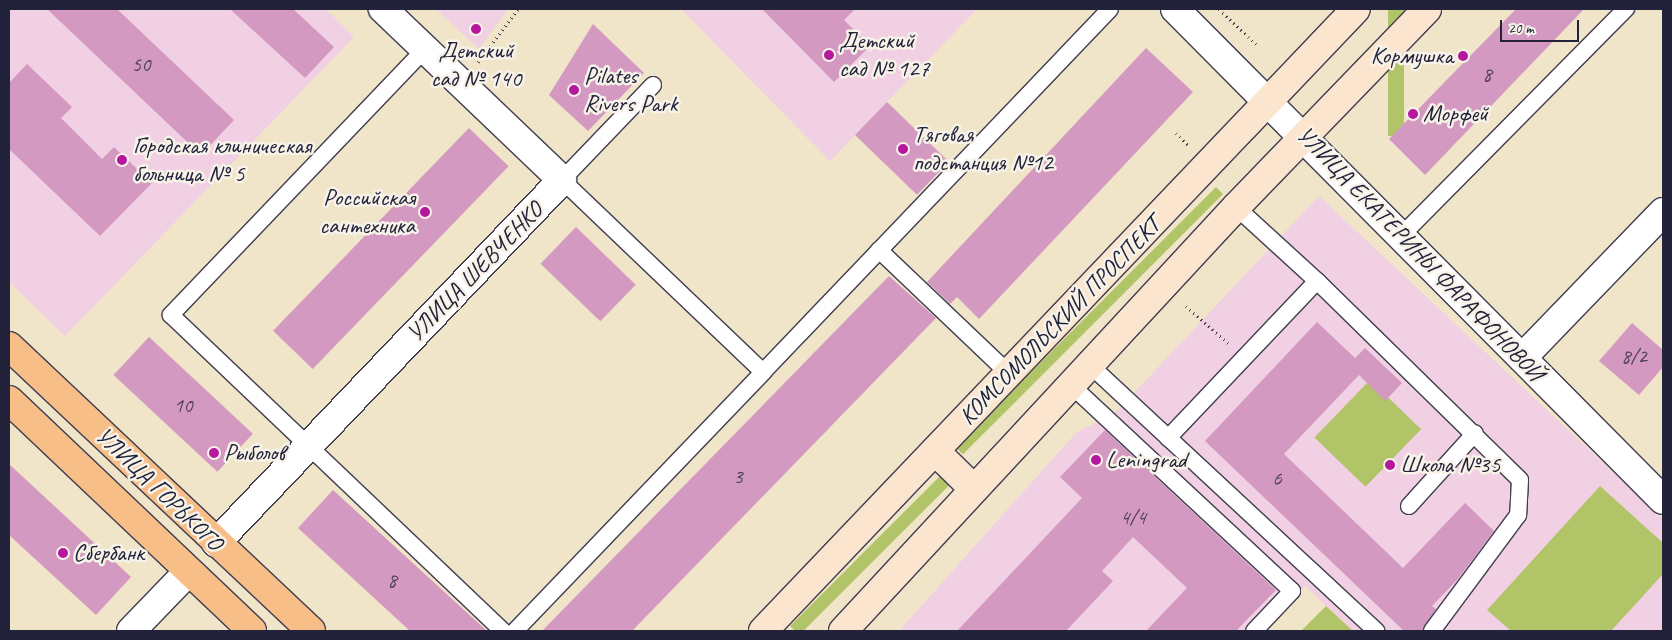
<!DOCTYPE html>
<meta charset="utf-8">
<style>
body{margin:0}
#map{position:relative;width:1672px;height:640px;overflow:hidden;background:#f0e4c9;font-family:Caveat,sans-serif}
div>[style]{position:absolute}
.built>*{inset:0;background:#f1d0e3}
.green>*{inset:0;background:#b1c467;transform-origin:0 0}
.building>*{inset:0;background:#d399c0;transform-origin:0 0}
.path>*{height:3px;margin-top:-1.5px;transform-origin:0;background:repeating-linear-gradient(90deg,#413f50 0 1px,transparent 0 5px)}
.roads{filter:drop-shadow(1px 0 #413f50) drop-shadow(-1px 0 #413f50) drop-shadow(0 1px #413f50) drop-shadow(0 -1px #413f50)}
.lane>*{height:16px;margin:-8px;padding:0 8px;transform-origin:8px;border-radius:8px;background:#fff}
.street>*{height:28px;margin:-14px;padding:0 14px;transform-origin:14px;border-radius:14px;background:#fff}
.secondary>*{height:28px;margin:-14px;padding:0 14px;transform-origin:14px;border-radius:14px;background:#fce5cf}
.primary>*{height:28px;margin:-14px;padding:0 14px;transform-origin:14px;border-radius:14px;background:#f7be88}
.dots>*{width:14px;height:14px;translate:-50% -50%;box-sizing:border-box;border:2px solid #f7f3e8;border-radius:50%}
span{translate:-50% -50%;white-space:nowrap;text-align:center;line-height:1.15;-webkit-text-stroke:5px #f7f3e8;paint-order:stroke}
.number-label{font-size:21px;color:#4e405c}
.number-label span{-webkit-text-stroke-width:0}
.poi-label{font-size:24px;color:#22223b}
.left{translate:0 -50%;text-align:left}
.right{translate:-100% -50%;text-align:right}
.street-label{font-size:24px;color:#22223b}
.frame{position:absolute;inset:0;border:10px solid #22223b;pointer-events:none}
.scale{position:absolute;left:1500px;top:20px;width:79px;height:22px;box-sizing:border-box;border:2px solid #22223b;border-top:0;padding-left:6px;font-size:15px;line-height:18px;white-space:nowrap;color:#22223b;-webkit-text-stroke:4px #f7f3e8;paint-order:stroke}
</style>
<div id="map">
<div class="built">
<div style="clip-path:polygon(9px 9px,326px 9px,354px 37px,65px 336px,9px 282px)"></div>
<div style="clip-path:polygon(436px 9px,508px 9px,479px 49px)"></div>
<div style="clip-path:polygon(681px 9px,977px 9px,830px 161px)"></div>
<div style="clip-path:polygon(1319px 196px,1663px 519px,1663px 631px,1353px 631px,1305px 586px,1262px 631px,899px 631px,1075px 434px,1118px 410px)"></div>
</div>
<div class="green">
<div style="left:1388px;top:9px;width:16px;height:127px"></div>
<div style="left:1216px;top:187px;width:10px;height:368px;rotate:45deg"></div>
<div style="left:1370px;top:380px;width:71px;height:80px;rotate:44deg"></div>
<div style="left:940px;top:476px;width:13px;height:212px;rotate:45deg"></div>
<div style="clip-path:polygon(1600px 486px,1663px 543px,1663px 574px,1611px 631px,1511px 631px,1487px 610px)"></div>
<div style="clip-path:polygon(1326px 606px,1353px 631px,1301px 631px)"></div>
</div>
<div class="building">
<div style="clip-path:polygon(47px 9px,117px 9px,234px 120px,201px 155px)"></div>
<div style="clip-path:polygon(230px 9px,293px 9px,334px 47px,305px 78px)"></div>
<div style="clip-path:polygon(762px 9px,855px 9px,844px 20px,870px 46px,834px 82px)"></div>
<div style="clip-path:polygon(1516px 9px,1584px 9px,1425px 175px,1389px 139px)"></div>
<div style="clip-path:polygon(593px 24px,644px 73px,588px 131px,549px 95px)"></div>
<div style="clip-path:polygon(1146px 48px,1193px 92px,979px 319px,957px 297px,950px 304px,927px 282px)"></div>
<div style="clip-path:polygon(27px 64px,72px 107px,61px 118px,102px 159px,114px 147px,152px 183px,100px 236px,9px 149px,9px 83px)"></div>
<div style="left:887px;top:102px;width:86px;height:46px;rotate:44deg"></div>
<div style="left:469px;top:128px;width:55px;height:282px;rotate:44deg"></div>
<div style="left:576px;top:227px;width:83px;height:51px;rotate:44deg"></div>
<div style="clip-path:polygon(889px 276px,936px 318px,632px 631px,542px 631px)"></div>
<div style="clip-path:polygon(1317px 322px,1355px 358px,1365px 348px,1402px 383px,1385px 401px,1359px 375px,1284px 454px,1403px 568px,1465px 503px,1494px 531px,1457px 580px,1432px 606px,1436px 609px,1422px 631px,1404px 631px,1205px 441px)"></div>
<div style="clip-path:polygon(1632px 323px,1663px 350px,1663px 367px,1639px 395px,1599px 361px)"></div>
<div style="left:149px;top:337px;width:142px;height:52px;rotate:43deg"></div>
<div style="clip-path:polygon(1105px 430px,1276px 590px,1236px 631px,1146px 631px,1187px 588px,1133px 537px,1102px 571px,1113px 581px,1066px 631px,957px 631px,1082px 498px,1060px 477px)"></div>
<div style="clip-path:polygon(9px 464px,131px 577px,96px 615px,9px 535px)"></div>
<div style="clip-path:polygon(333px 490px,487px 631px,410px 631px,298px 528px)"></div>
</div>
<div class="path">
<div style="left:1219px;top:9px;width:54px;rotate:43.5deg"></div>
<div style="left:478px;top:62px;width:66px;rotate:-53deg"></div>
<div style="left:1176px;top:133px;width:18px;rotate:45deg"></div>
<div style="left:1186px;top:306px;width:59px;rotate:41.6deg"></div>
</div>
<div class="roads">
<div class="lane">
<div style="left:425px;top:49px;width:368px;rotate:133.7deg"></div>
<div style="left:171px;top:315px;width:458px;rotate:43.6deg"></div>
<div style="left:653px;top:85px;width:132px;rotate:133.8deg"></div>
<div style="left:562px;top:180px;width:278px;rotate:43.7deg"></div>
<div style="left:763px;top:372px;width:502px;rotate:-46.29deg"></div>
<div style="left:1236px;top:207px;width:110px;rotate:42.4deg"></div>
<div style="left:1317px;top:281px;width:284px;rotate:44.4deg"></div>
<div style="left:1520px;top:480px;width:35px;rotate:93deg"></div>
<div style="left:1518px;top:515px;width:144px;rotate:126.6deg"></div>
<div style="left:1401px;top:236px;width:320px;rotate:-45.3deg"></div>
<div style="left:879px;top:250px;width:180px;rotate:43.6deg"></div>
<div style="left:1090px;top:365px;width:391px;rotate:42.9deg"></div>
<div style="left:1071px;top:385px;width:302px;rotate:43deg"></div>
<div style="left:1292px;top:591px;width:55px;rotate:133.5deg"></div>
<div style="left:1168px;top:438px;width:216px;rotate:-46.5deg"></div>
<div style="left:1409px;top:506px;width:98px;rotate:-47.9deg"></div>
<div style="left:515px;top:631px;width:359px;rotate:-46.2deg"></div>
</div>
<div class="street">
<div style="left:1175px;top:9px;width:692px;rotate:45.18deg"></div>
<div style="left:1522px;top:358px;width:203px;rotate:-46deg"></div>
<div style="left:216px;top:543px;width:501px;rotate:-46.37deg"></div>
<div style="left:562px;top:180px;width:248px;rotate:-136.3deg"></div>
<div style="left:131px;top:631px;width:83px;rotate:-46deg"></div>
</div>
<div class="secondary">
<div style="left:935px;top:451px;width:54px;rotate:44.3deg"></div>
<div style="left:763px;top:631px;width:859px;rotate:-46.37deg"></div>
<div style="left:843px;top:631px;width:578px;rotate:-47.17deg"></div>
<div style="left:1236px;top:207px;width:275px;rotate:-46deg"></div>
</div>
<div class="primary">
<div style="left:9px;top:346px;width:415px;rotate:43.3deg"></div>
<div style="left:9px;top:400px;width:335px;rotate:43.5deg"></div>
</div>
</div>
<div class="dots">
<div style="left:476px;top:29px;background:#b5179e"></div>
<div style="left:829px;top:55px;background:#b5179e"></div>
<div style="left:1463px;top:56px;background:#b5179e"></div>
<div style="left:574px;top:90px;background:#b5179e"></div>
<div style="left:1413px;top:114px;background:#b5179e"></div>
<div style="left:903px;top:149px;background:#b5179e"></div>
<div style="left:122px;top:160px;background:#b5179e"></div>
<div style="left:425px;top:212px;background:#b5179e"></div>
<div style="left:214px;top:453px;background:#b5179e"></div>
<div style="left:1096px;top:460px;background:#b5179e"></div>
<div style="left:1390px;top:465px;background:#b5179e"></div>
<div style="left:63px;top:553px;background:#b5179e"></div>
</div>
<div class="number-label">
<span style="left:141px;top:64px">50</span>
<span style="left:1487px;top:74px">8</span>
<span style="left:1634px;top:356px">8/2</span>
<span style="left:183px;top:405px">10</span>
<span style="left:738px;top:476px">3</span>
<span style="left:1277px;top:478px">6</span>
<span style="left:1133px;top:517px">4/4</span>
<span style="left:392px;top:580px">8</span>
</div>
<div class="poi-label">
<span class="left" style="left:839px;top:55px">Детский<br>сад № 127</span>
<span style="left:476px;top:65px">Детский<br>сад № 140</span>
<span class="right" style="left:1453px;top:56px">Кормушка</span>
<span class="left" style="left:584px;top:90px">Pilates<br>Rivers Park</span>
<span class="left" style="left:1423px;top:114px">Морфей</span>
<span class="left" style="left:913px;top:149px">Тяговая<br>подстанция №12</span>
<span class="left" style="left:133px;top:160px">Городская клиническая<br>больница № 5</span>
<span class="right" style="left:415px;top:212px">Российская<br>сантехника</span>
<span class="left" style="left:224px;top:453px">Рыболов</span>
<span class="left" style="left:1106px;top:460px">Leningrad</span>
<span class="left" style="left:1400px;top:465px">Школа №35</span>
<span class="left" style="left:73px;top:553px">Сбербанк</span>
</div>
<div class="street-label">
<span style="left:1420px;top:254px;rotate:46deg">УЛИЦА ЕКАТЕРИНЫ ФАРАФОНОВОЙ</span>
<span style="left:475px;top:272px;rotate:-46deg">УЛИЦА ШЕВЧЕНКО</span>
<span style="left:1060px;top:321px;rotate:-46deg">КОМСОМОЛЬСКИЙ ПРОСПЕКТ</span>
<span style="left:159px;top:489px;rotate:44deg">УЛИЦА ГОРЬКОГО</span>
</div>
<div class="frame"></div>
<div class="scale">20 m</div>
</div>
